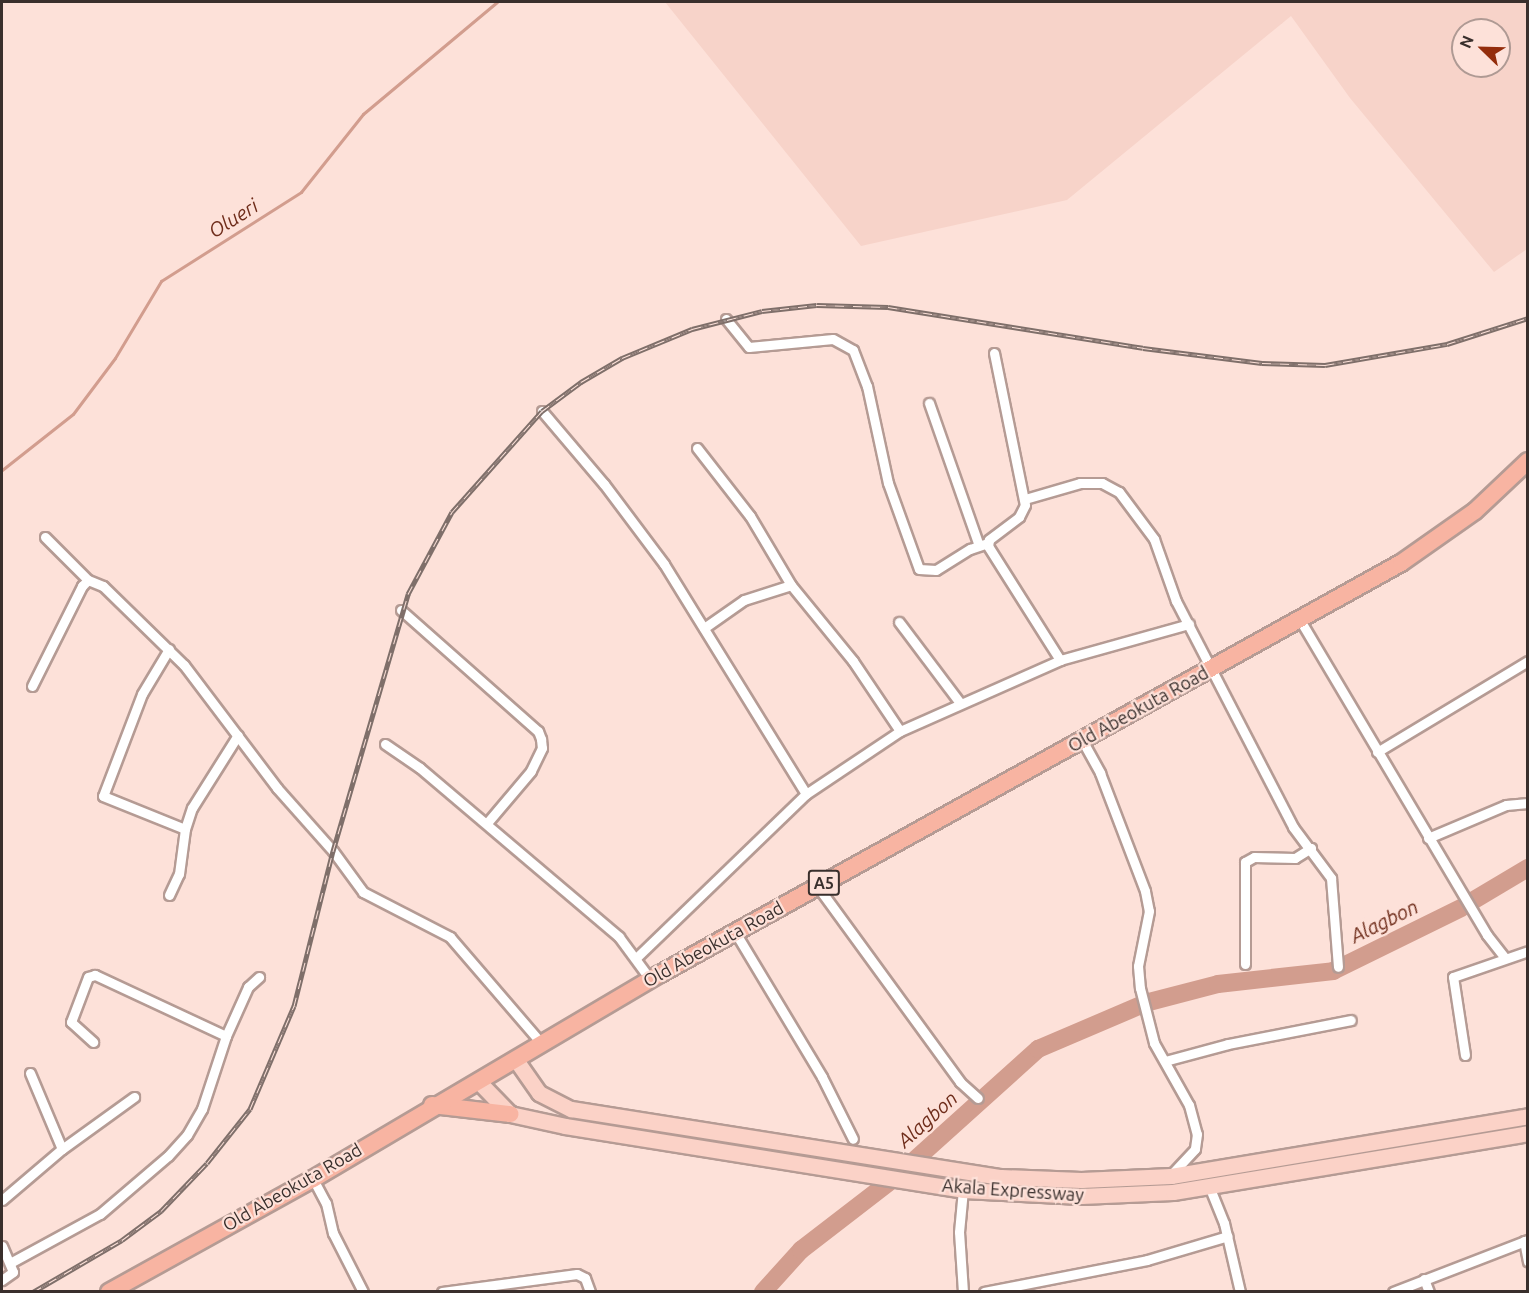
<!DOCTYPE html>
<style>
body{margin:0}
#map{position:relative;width:1529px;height:1293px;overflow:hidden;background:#fde1d9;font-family:Ubuntu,sans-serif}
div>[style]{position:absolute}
.built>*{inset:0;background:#f7d3c9}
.stream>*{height:3px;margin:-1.5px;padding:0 1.5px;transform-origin:1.5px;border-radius:1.5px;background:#d29d8e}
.river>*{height:18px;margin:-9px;padding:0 9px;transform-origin:9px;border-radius:9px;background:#d29d8e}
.roads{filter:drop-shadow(2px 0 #b59b94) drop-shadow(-2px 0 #b59b94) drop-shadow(0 2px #b59b94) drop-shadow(0 -2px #b59b94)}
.street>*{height:9px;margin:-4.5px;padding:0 4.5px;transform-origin:4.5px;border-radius:4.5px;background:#fff}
.primary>*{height:15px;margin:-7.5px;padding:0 7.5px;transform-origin:7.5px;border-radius:7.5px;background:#fbd2c7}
.highway>*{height:16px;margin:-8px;padding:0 8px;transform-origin:8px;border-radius:8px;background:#f8b4a2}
.rail>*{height:5px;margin-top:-2.5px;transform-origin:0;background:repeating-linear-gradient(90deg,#fde1d9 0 9px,#7f6f6a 0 18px);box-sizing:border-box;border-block:2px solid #7f6f6a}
span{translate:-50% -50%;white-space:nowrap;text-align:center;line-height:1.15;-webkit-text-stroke:4.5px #fde1d9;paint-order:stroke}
.shield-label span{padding:2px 4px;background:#fde1d9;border:2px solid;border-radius:4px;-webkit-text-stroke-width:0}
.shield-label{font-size:16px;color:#392f2c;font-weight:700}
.street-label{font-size:18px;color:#392f2c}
.water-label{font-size:20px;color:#6f2d1b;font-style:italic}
.frame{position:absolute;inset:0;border:3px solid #392f2c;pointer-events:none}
.north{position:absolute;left:1451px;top:18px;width:60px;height:60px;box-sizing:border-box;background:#fde1d9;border:2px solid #af9a94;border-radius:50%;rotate:293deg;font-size:16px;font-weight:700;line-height:24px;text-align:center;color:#392f2c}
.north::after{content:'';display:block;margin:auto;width:21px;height:27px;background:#942d0c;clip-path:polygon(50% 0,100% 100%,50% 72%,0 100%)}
</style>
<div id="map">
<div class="built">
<div style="clip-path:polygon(evenodd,665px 2px,1527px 2px,1527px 249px,1494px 272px,1350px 98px,1291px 16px,1067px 200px,861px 246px,665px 2px,1463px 30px,1499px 30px,1499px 66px,1463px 66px,1463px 30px)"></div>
</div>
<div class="stream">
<div style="left:2px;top:470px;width:90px;rotate:-38.3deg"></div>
<div style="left:73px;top:414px;width:70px;rotate:-53.1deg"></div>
<div style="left:115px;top:358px;width:90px;rotate:-59.1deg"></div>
<div style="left:161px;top:281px;width:166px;rotate:-32.4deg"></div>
<div style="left:301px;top:192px;width:100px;rotate:-51.5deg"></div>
<div style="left:363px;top:114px;width:175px;rotate:-39.9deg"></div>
</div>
<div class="river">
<div style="left:1474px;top:900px;width:63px;rotate:-30.7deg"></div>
<div style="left:1149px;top:1002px;width:71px;rotate:-14.6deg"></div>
<div style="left:1218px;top:984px;width:116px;rotate:-6.4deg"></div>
<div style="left:1333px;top:971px;width:143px;rotate:-26.2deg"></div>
<div style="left:763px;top:1292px;width:57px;rotate:-47.9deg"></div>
<div style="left:801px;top:1250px;width:121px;rotate:-37.6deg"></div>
<div style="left:897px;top:1176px;width:190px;rotate:-42deg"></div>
<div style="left:1038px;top:1049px;width:110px;rotate:-23.1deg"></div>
</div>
<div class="roads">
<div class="street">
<div style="left:726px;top:319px;width:36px;rotate:51deg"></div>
<div style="left:749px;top:347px;width:84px;rotate:-5.4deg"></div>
<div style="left:833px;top:339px;width:23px;rotate:29deg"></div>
<div style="left:853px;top:350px;width:39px;rotate:69deg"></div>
<div style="left:867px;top:386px;width:99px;rotate:77.8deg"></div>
<div style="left:888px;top:483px;width:91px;rotate:70.2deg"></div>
<div style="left:919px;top:569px;width:17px;rotate:3deg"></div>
<div style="left:936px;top:570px;width:40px;rotate:-32deg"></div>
<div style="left:970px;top:549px;width:18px;rotate:-19deg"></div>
<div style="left:994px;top:353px;width:155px;rotate:78.5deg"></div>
<div style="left:1025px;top:505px;width:13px;rotate:117deg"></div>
<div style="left:1019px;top:517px;width:38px;rotate:143deg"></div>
<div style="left:989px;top:540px;width:6px;rotate:99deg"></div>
<div style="left:988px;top:546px;width:135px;rotate:57.7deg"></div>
<div style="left:929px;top:403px;width:151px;rotate:70.7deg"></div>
<div style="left:542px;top:411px;width:96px;rotate:49.7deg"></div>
<div style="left:604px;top:484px;width:100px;rotate:53.1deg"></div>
<div style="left:664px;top:564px;width:270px;rotate:58.3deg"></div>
<div style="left:697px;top:448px;width:86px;rotate:52.1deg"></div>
<div style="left:750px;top:516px;width:80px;rotate:59.3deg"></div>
<div style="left:791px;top:585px;width:98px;rotate:50.8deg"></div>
<div style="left:853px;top:661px;width:84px;rotate:56.1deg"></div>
<div style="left:1025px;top:499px;width:57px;rotate:-16.2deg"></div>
<div style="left:1080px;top:483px;width:22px"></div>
<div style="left:1102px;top:483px;width:19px;rotate:28deg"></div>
<div style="left:1119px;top:492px;width:59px;rotate:53.3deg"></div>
<div style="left:1154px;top:539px;width:66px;rotate:70.5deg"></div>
<div style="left:1176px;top:601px;width:254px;rotate:62.6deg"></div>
<div style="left:1293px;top:827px;width:64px;rotate:53.3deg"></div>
<div style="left:1331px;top:878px;width:89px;rotate:85.5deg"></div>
<div style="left:45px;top:537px;width:61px;rotate:45deg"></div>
<div style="left:401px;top:610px;width:183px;rotate:41.5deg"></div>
<div style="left:538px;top:731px;width:9px;rotate:69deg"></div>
<div style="left:541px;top:739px;width:9px;rotate:84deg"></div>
<div style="left:542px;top:748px;width:25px;rotate:116deg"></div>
<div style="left:531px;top:771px;width:68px;rotate:130.2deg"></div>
<div style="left:1300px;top:620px;width:366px;rotate:59.3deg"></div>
<div style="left:1487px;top:935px;width:28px;rotate:52deg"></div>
<div style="left:899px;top:622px;width:101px;rotate:53deg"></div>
<div style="left:704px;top:628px;width:49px;rotate:-35deg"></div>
<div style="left:744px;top:600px;width:49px;rotate:-17.7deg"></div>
<div style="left:169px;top:649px;width:52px;rotate:121deg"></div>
<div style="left:142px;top:694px;width:109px;rotate:110.9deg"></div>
<div style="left:103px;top:796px;width:88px;rotate:21.9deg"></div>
<div style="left:32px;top:686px;width:112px;rotate:-63.4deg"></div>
<div style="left:82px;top:586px;width:8px;rotate:-45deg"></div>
<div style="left:88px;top:580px;width:16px;rotate:22deg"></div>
<div style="left:103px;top:586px;width:113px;rotate:44.3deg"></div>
<div style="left:184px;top:665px;width:154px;rotate:52.9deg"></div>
<div style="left:277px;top:788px;width:84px;rotate:48.4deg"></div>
<div style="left:333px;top:851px;width:51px;rotate:53.8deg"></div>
<div style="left:363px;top:892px;width:98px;rotate:27.3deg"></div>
<div style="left:450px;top:937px;width:141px;rotate:49.3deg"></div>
<div style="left:1082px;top:740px;width:38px;rotate:61deg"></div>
<div style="left:1100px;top:773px;width:126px;rotate:69.1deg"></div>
<div style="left:1145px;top:891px;width:20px;rotate:79deg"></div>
<div style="left:1149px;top:911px;width:56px;rotate:101.3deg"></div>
<div style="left:1138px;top:966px;width:22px;rotate:85deg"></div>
<div style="left:1140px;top:988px;width:57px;rotate:75.7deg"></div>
<div style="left:1154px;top:1043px;width:71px;rotate:60.6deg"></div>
<div style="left:1189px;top:1105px;width:30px;rotate:75deg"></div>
<div style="left:1197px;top:1134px;width:15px;rotate:98deg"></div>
<div style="left:1195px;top:1149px;width:34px;rotate:133deg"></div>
<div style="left:385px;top:744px;width:42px;rotate:34.4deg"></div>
<div style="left:420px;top:768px;width:261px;rotate:40.3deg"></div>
<div style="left:619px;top:937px;width:52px;rotate:53.6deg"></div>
<div style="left:1377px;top:752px;width:176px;rotate:-31.1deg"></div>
<div style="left:1428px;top:838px;width:85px;rotate:-22.9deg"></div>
<div style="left:1506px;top:805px;width:22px;rotate:-5deg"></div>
<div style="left:818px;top:887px;width:241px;rotate:53.9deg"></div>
<div style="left:960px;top:1082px;width:24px;rotate:42deg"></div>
<div style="left:169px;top:895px;width:23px;rotate:-65deg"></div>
<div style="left:179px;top:874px;width:45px;rotate:-82.4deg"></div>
<div style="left:185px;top:829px;width:22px;rotate:-72deg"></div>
<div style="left:192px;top:808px;width:86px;rotate:-57.8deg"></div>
<div style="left:735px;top:932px;width:169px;rotate:59deg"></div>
<div style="left:822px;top:1077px;width:69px;rotate:63.4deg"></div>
<div style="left:636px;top:958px;width:236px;rotate:-44deg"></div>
<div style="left:806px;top:794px;width:113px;rotate:-33.8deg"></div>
<div style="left:900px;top:731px;width:175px;rotate:-23.9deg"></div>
<div style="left:1060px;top:660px;width:134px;rotate:-15.6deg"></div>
<div style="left:1245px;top:964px;width:102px;rotate:-90deg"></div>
<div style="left:1245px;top:862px;width:10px;rotate:-29deg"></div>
<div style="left:1254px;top:857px;width:41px;rotate:1.4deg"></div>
<div style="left:1295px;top:858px;width:19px;rotate:-32deg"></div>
<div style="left:226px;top:1036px;width:54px;rotate:-65.8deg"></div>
<div style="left:248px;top:987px;width:15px;rotate:-42deg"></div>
<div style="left:1465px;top:1055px;width:79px;rotate:-98.7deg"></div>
<div style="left:1453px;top:977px;width:79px;rotate:-19.1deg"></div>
<div style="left:1165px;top:1061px;width:65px;rotate:-15.1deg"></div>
<div style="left:1228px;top:1044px;width:125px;rotate:-11deg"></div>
<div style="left:30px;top:1073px;width:82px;rotate:67.2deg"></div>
<div style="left:313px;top:1179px;width:27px;rotate:62deg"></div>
<div style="left:326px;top:1203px;width:31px;rotate:77deg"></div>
<div style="left:333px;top:1233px;width:66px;rotate:63deg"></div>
<div style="left:1209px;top:1186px;width:40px;rotate:68deg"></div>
<div style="left:1224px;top:1223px;width:71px;rotate:76.9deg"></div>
<div style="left:2px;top:1200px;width:79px;rotate:-40.4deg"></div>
<div style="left:62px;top:1149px;width:89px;rotate:-35.8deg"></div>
<div style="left:1524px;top:1241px;width:21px;rotate:79deg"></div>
<div style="left:2px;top:1246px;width:28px;rotate:67deg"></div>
<div style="left:13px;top:1272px;width:14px;rotate:144deg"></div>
<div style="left:10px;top:1263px;width:102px;rotate:-28.6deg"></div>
<div style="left:100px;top:1214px;width:89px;rotate:-40.5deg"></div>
<div style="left:168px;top:1156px;width:28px;rotate:-48deg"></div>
<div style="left:187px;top:1135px;width:30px;rotate:-60deg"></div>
<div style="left:202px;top:1109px;width:77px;rotate:-71.8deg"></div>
<div style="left:226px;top:1036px;width:145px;rotate:-155deg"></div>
<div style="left:95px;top:975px;width:7px;rotate:164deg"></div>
<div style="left:88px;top:977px;width:48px;rotate:110.7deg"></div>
<div style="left:71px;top:1022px;width:30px;rotate:42deg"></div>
<div style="left:1424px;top:1279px;width:14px;rotate:69deg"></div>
<div style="left:442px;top:1292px;width:136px;rotate:-7.6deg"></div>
<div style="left:577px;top:1274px;width:9px;rotate:27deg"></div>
<div style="left:585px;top:1278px;width:15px;rotate:70deg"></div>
<div style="left:963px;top:1292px;width:60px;rotate:-93.8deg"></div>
<div style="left:959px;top:1232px;width:42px;rotate:-84.6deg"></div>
<div style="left:984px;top:1292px;width:166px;rotate:-11.1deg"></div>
<div style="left:1147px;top:1260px;width:84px;rotate:-16.5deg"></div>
<div style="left:1393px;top:1292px;width:145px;rotate:-21.1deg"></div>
</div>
<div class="primary">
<div style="left:516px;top:1060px;width:40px;rotate:55.1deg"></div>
<div style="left:539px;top:1093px;width:36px;rotate:27deg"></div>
<div style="left:571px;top:1109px;width:435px;rotate:9deg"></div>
<div style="left:1001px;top:1177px;width:80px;rotate:2.1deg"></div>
<div style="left:1081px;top:1180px;width:90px;rotate:-2.5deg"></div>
<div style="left:1171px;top:1176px;width:362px;rotate:-9.5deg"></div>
<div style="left:478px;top:1081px;width:46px;rotate:45.9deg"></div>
<div style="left:510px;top:1114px;width:56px;rotate:12.3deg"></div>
<div style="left:565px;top:1126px;width:403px;rotate:9.1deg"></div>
<div style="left:963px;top:1190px;width:118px;rotate:2.9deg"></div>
<div style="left:1081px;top:1196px;width:92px;rotate:-2.5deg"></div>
<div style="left:1173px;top:1192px;width:360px;rotate:-9.4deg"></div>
</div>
<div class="highway">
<div style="left:432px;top:1105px;width:79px;rotate:6.6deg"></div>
<div style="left:109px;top:1292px;width:233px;rotate:-29deg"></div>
<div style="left:313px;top:1179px;width:403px;rotate:-30.6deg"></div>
<div style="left:660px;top:974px;width:847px;rotate:-29.02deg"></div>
<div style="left:1401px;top:563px;width:90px;rotate:-35.1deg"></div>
<div style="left:1475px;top:511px;width:73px;rotate:-43.3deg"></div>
</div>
</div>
<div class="rail">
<div style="left:33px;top:1292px;width:103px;rotate:-30.3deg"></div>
<div style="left:122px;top:1240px;width:49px;rotate:-36.6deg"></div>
<div style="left:161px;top:1211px;width:66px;rotate:-46.2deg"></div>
<div style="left:207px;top:1163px;width:69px;rotate:-51.5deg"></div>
<div style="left:250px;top:1109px;width:112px;rotate:-66.9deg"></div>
<div style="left:294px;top:1006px;width:160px;rotate:-75.9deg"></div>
<div style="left:333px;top:851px;width:268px;rotate:-73.7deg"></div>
<div style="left:408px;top:594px;width:93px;rotate:-61.8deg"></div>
<div style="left:452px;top:512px;width:135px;rotate:-48.3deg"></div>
<div style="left:542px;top:411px;width:49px;rotate:-36.6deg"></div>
<div style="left:581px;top:382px;width:48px;rotate:-30.3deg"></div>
<div style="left:622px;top:358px;width:76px;rotate:-22.5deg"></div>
<div style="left:692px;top:329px;width:72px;rotate:-14.4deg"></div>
<div style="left:762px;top:311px;width:55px;rotate:-6.2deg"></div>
<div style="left:817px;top:305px;width:71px;rotate:1.6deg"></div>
<div style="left:888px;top:307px;width:258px;rotate:9.1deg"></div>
<div style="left:1143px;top:348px;width:120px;rotate:7.2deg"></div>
<div style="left:1262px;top:363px;width:63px;rotate:1.8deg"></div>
<div style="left:1325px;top:365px;width:124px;rotate:-9.8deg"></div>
<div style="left:1447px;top:344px;width:85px;rotate:-17.8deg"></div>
</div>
<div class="shield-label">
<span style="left:824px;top:883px">A5</span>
</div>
<div class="street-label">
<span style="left:1138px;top:709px;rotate:-29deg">Old Abeokuta Road</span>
<span style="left:713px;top:944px;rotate:-29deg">Old Abeokuta Road</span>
<span style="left:292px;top:1187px;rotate:-30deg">Old Abeokuta Road</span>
<span style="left:1013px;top:1190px;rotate:4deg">Akala Expressway</span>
</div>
<div class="water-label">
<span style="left:233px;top:218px;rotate:-32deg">Olueri</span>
<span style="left:1384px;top:921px;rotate:-26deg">Alagbon</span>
<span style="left:927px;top:1119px;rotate:-42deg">Alagbon</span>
</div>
<div class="frame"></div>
<div class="north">N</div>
</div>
